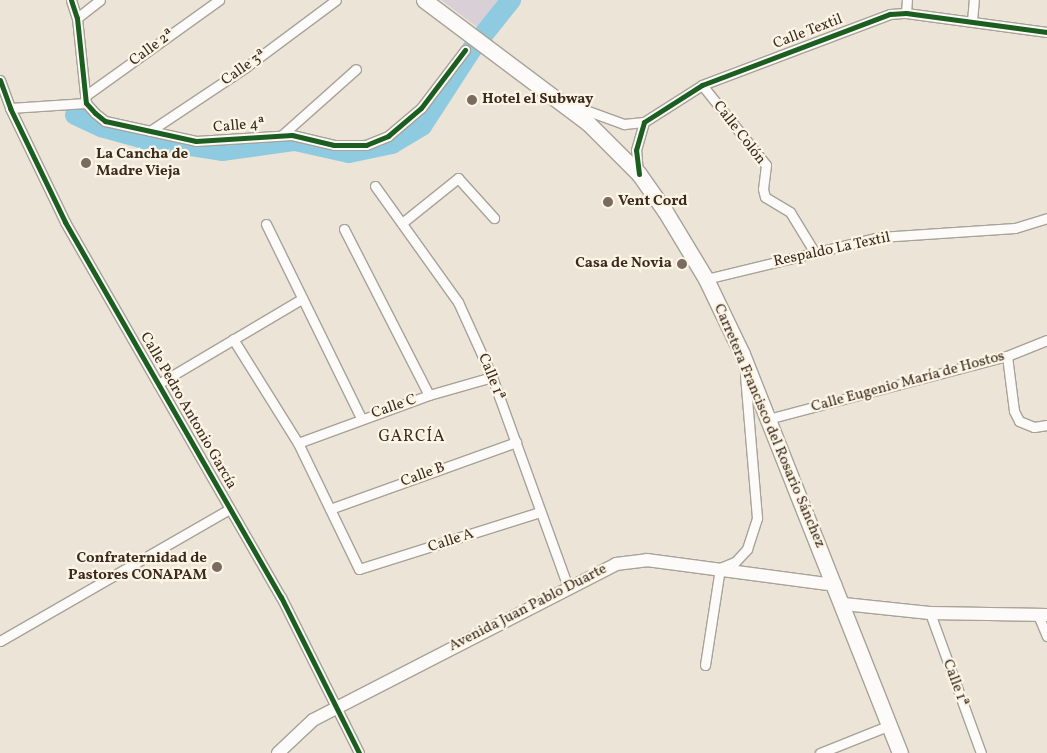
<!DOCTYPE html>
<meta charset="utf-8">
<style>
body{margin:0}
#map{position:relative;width:1047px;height:753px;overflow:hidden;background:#ece4d6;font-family:Vollkorn,serif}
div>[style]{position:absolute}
.industrial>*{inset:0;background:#d9d0d7}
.river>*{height:20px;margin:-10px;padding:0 10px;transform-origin:10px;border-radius:10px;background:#8fcbe0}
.roads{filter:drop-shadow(1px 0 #a8a298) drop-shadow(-1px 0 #a8a298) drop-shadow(0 1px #a8a298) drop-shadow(0 -1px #a8a298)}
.minor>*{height:9px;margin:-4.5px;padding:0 4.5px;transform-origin:4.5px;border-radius:4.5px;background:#fcfbf9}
.secondary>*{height:12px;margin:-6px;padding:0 6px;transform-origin:6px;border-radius:6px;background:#fcfbf9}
.primary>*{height:15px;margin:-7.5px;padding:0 7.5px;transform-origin:7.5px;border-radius:7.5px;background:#fcfbf9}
.cycleway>*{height:5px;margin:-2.5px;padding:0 2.5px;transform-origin:2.5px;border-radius:2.5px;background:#1b5e20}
.dots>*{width:14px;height:14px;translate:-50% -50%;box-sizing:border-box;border:2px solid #fcf5e5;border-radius:50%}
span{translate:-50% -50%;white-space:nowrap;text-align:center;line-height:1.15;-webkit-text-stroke:4.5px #fcf5e5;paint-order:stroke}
.street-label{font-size:15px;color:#3b2a1e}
.poi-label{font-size:15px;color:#3b2a1e;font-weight:700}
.left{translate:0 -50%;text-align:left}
.right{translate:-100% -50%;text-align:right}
.neighbourhood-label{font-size:16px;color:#3b2a1e;letter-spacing:1px}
</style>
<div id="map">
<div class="industrial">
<div style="clip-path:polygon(441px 0,511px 0,485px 33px)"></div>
</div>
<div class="river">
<div style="left:75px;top:115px;width:29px;rotate:25deg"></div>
<div style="left:101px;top:127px;width:45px;rotate:15.6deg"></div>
<div style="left:144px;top:139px;width:79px;rotate:8.7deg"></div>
<div style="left:222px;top:151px;width:74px;rotate:-7.8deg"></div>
<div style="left:295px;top:141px;width:55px;rotate:12.5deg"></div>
<div style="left:349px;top:153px;width:44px;rotate:-11.8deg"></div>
<div style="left:392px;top:144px;width:35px;rotate:-31deg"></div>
<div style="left:422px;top:126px;width:92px;rotate:-57deg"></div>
<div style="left:472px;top:49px;width:63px;rotate:-51.5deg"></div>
</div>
<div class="roads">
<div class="minor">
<div style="left:71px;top:0;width:19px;rotate:72deg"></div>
<div style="left:77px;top:18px;width:85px;rotate:84deg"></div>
<div style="left:86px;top:103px;width:13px;rotate:48deg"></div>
<div style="left:95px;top:113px;width:13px;rotate:39deg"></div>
<div style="left:105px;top:121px;width:93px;rotate:12.4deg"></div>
<div style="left:196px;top:141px;width:96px;rotate:-3.6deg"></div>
<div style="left:292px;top:135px;width:43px;rotate:13.4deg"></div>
<div style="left:334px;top:145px;width:32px"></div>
<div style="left:366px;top:145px;width:24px;rotate:-22deg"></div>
<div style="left:388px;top:136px;width:43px;rotate:-40.3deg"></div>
<div style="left:421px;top:108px;width:73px;rotate:-52.8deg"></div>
<div style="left:906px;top:13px;width:13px;rotate:-86deg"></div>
<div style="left:77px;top:18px;width:29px;rotate:-38deg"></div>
<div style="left:972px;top:21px;width:21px;rotate:-85deg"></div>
<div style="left:0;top:80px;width:30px;rotate:70deg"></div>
<div style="left:10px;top:108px;width:127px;rotate:64.2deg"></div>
<div style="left:65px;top:222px;width:433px;rotate:60.1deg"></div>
<div style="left:281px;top:597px;width:174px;rotate:63.4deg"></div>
<div style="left:702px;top:85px;width:102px;rotate:51.3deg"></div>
<div style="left:766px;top:165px;width:24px;rotate:97deg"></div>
<div style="left:763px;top:189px;width:8px;rotate:76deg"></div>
<div style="left:765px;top:197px;width:29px;rotate:31deg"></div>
<div style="left:790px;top:212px;width:48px;rotate:58.6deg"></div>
<div style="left:85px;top:96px;width:165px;rotate:-35.6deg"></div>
<div style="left:569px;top:104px;width:59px;rotate:20deg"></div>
<div style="left:624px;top:124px;width:20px;rotate:-6deg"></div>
<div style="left:10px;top:108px;width:76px;rotate:-3.8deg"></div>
<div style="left:150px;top:131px;width:115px;rotate:-33.7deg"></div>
<div style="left:246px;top:67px;width:112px;rotate:-36.7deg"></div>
<div style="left:282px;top:135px;width:99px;rotate:-41.7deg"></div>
<div style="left:638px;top:172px;width:22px;rotate:-95deg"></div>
<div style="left:636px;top:150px;width:29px;rotate:-74deg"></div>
<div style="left:644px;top:122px;width:69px;rotate:-32.5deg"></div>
<div style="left:702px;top:85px;width:201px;rotate:-20.7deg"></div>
<div style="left:890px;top:14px;width:16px;rotate:-4deg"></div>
<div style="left:906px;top:13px;width:142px;rotate:7.7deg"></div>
<div style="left:375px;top:186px;width:143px;rotate:54.4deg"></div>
<div style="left:458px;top:302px;width:82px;rotate:65.6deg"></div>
<div style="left:492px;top:377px;width:223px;rotate:70.1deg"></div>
<div style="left:402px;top:223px;width:72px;rotate:-38.8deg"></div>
<div style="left:458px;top:178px;width:54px;rotate:48deg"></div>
<div style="left:266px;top:224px;width:216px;rotate:63.9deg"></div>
<div style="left:344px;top:229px;width:186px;rotate:62.9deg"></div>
<div style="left:706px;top:279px;width:179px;rotate:-13.6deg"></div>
<div style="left:880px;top:237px;width:135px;rotate:-3.8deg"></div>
<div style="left:1015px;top:228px;width:34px;rotate:-17deg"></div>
<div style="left:233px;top:339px;width:123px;rotate:58deg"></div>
<div style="left:298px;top:443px;width:140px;rotate:64.2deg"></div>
<div style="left:359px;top:569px;width:190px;rotate:-17.5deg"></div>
<div style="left:1007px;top:356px;width:55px;rotate:82.7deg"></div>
<div style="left:1014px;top:411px;width:11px;rotate:63deg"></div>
<div style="left:1019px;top:421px;width:16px;rotate:22deg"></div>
<div style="left:1034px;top:427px;width:13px;rotate:-9deg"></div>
<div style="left:158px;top:384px;width:167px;rotate:-30.6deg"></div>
<div style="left:768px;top:419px;width:247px;rotate:-14.8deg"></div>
<div style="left:1007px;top:356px;width:43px;rotate:-21.8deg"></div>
<div style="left:298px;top:443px;width:140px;rotate:-20.1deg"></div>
<div style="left:429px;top:395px;width:66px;rotate:-15.9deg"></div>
<div style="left:330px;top:509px;width:198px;rotate:-19.8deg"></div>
<div style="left:930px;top:613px;width:149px;rotate:70deg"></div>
<div style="left:1038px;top:615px;width:23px;rotate:67deg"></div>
<div style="left:0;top:641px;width:265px;rotate:-29.9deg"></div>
<div style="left:705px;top:665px;width:98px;rotate:-81.2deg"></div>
<div style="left:720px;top:568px;width:16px;rotate:-22deg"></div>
<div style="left:735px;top:562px;width:18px;rotate:-47deg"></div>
<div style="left:747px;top:549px;width:33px;rotate:-72deg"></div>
<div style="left:757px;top:518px;width:144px;rotate:-94.8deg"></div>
<div style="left:820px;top:753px;width:75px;rotate:-21.8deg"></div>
</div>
<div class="secondary">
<div style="left:844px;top:604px;width:86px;rotate:6deg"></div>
<div style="left:930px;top:613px;width:117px;rotate:1deg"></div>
<div style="left:278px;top:753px;width:48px;rotate:-43.3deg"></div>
<div style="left:313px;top:720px;width:341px;rotate:-27.2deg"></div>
<div style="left:616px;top:564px;width:31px;rotate:-7deg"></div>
<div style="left:647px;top:560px;width:190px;rotate:7.6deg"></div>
</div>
<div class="primary">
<div style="left:424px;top:0;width:205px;rotate:36.9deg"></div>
<div style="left:588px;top:123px;width:72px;rotate:45deg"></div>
<div style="left:639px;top:174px;width:45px;rotate:54.9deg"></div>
<div style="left:665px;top:211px;width:79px;rotate:58.9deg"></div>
<div style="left:706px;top:279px;width:83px;rotate:64.4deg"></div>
<div style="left:742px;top:354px;width:429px;rotate:68.4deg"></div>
</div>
</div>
<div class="cycleway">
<div style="left:71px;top:0;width:19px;rotate:72deg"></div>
<div style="left:77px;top:18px;width:85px;rotate:84deg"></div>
<div style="left:86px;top:103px;width:13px;rotate:48deg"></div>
<div style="left:95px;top:113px;width:13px;rotate:39deg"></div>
<div style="left:105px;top:121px;width:93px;rotate:12.4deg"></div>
<div style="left:196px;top:141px;width:96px;rotate:-3.6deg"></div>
<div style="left:292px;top:135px;width:43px;rotate:13.4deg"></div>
<div style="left:334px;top:145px;width:32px"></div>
<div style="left:366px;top:145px;width:24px;rotate:-22deg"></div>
<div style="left:388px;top:136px;width:43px;rotate:-40.3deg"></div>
<div style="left:421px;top:108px;width:73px;rotate:-52.8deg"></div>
<div style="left:0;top:80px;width:30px;rotate:70deg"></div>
<div style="left:10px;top:108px;width:127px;rotate:64.2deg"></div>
<div style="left:65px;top:222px;width:433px;rotate:60.1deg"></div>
<div style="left:281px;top:597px;width:174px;rotate:63.4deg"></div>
<div style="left:639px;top:174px;width:24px;rotate:-97deg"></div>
<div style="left:636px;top:150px;width:29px;rotate:-74deg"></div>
<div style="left:644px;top:122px;width:69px;rotate:-32.5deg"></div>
<div style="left:702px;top:85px;width:201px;rotate:-20.7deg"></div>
<div style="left:890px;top:14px;width:16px;rotate:-4deg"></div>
<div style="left:906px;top:13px;width:142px;rotate:7.7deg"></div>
</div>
<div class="dots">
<div style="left:472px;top:100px;background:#796b5e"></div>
<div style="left:86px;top:163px;background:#796b5e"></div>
<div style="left:608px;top:202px;background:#796b5e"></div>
<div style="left:682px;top:264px;background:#796b5e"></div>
<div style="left:217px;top:567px;background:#796b5e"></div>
</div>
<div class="street-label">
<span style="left:808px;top:32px;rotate:-21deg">Calle Textil</span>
<span style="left:152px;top:48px;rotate:-36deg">Calle 2ª</span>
<span style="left:244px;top:68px;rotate:-35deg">Calle 3ª</span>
<span style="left:239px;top:126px;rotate:-5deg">Calle 4ª</span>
<span style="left:739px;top:133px;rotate:52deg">Calle Colón</span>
<span style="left:832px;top:250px;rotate:-12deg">Respaldo La Textil</span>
<span style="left:491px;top:377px;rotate:68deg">Calle 1ª</span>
<span style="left:908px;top:382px;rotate:-15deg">Calle Eugenio María de Hostos</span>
<span style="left:394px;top:407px;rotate:-19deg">Calle C</span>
<span style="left:188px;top:411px;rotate:60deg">Calle Pedro Antonio García</span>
<span style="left:769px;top:426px;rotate:67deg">Carretera Francisco del Rosario Sánchez</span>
<span style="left:423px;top:475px;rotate:-20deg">Calle B</span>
<span style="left:451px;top:541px;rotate:-18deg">Calle A</span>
<span style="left:528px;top:608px;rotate:-27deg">Avenida Juan Pablo Duarte</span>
<span style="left:955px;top:683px;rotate:70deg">Calle 1ª</span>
</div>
<div class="poi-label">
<span class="left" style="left:482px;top:100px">Hotel el Subway</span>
<span class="left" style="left:96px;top:163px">La Cancha de<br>Madre Vieja</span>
<span class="left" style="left:618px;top:202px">Vent Cord</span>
<span class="right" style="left:672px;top:264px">Casa de Novia</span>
<span class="right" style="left:207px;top:567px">Confraternidad de<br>Pastores CONAPAM</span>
</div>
<div class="neighbourhood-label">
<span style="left:412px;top:437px">GARCÍA</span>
</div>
</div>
